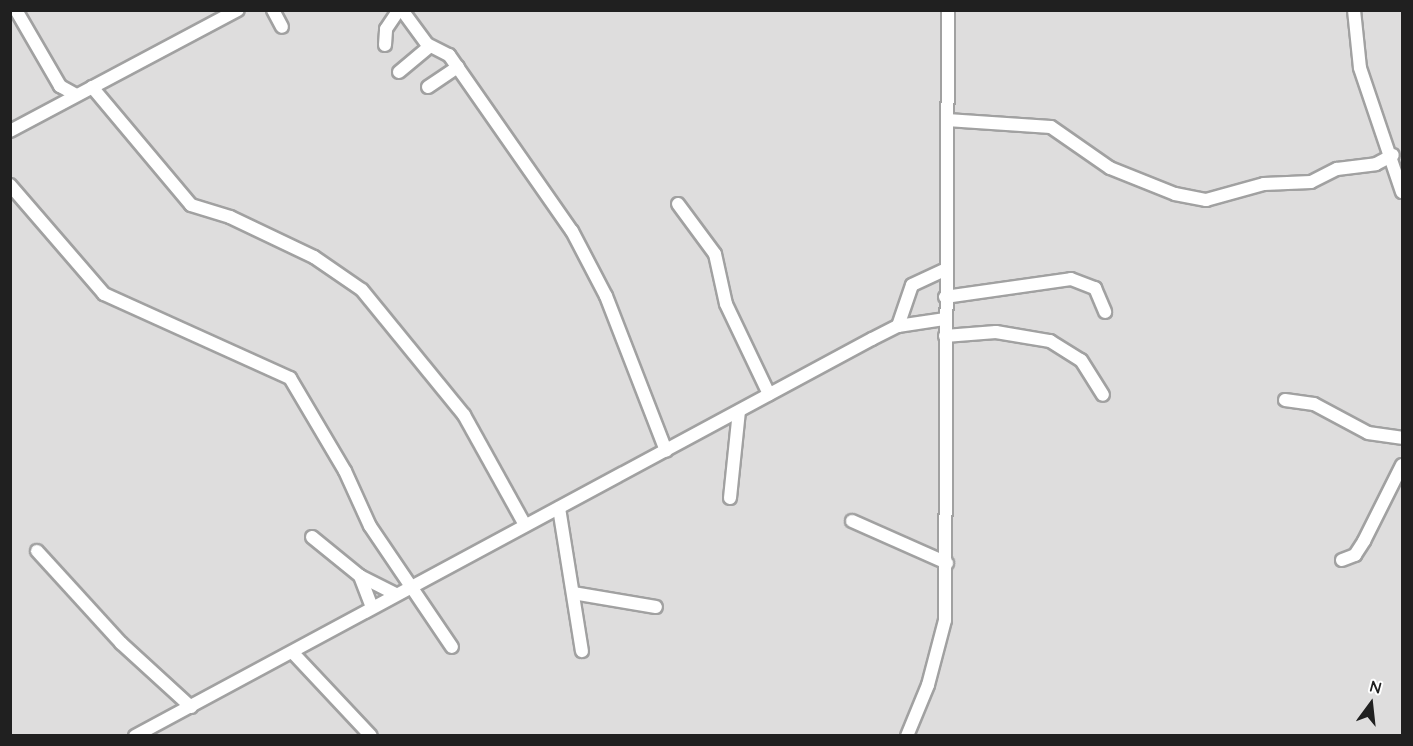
<!DOCTYPE html>
<style>
body{margin:0}
#map{position:relative;width:1413px;height:746px;overflow:hidden;background:#efede7;font-family:Quicksand,sans-serif}
div>[style]{position:absolute}
.residential>*{inset:0;background:#dedddd;transform-origin:0 0}
.roads{filter:drop-shadow(2px 0 #a1a1a1) drop-shadow(-2px 0 #a1a1a1) drop-shadow(0 2px #a1a1a1) drop-shadow(0 -2px #a1a1a1)}
.minor>*{height:12px;margin:-6px;padding:0 6px;transform-origin:6px;border-radius:6px;background:#fff}
span{translate:-50% -50%;white-space:nowrap;text-align:center;line-height:1.15;-webkit-text-stroke:4.5px #fff;paint-order:stroke}
.frame{position:absolute;inset:0;border:12px solid #202020;pointer-events:none}
.north{position:absolute;left:1341px;top:674px;width:60px;height:60px;-webkit-text-stroke:4px #fff;paint-order:stroke;rotate:15deg;font-size:16px;font-weight:700;line-height:24px;text-align:center;color:#202020}
.north::after{content:'';display:block;margin:auto;width:21px;height:27px;background:#202020;clip-path:polygon(50% 0,100% 100%,50% 72%,0 100%)}
</style>
<div id="map">
<div class="residential">
<div style="left:11px;top:11px;width:1391px;height:724px"></div>
</div>
<div class="roads">
<div class="minor">
<div style="left:16px;top:10px;width:88px;rotate:59.9deg"></div>
<div style="left:60px;top:86px;width:18px;rotate:29deg"></div>
<div style="left:273px;top:10px;width:19px;rotate:62deg"></div>
<div style="left:402px;top:10px;width:42px;rotate:53.7deg"></div>
<div style="left:427px;top:44px;width:25px;rotate:27deg"></div>
<div style="left:449px;top:55px;width:215px;rotate:55.1deg"></div>
<div style="left:572px;top:231px;width:73px;rotate:62.4deg"></div>
<div style="left:606px;top:296px;width:166px;rotate:68.8deg"></div>
<div style="left:1354px;top:10px;width:58px;rotate:84.1deg"></div>
<div style="left:1360px;top:68px;width:131px;rotate:71.3deg"></div>
<div style="left:385px;top:45px;width:16px;rotate:-86deg"></div>
<div style="left:386px;top:29px;width:23px;rotate:-56deg"></div>
<div style="left:399px;top:72px;width:40px;rotate:-40deg"></div>
<div style="left:92px;top:87px;width:154px;rotate:50deg"></div>
<div style="left:191px;top:205px;width:41px;rotate:17.1deg"></div>
<div style="left:230px;top:217px;width:93px;rotate:25.5deg"></div>
<div style="left:314px;top:257px;width:58px;rotate:34.5deg"></div>
<div style="left:362px;top:290px;width:161px;rotate:50.8deg"></div>
<div style="left:464px;top:415px;width:126px;rotate:61deg"></div>
<div style="left:428px;top:87px;width:36px;rotate:-34deg"></div>
<div style="left:947px;top:120px;width:104px;rotate:3.9deg"></div>
<div style="left:1051px;top:127px;width:72px;rotate:34.8deg"></div>
<div style="left:1110px;top:168px;width:70px;rotate:21.8deg"></div>
<div style="left:1175px;top:194px;width:32px;rotate:11deg"></div>
<div style="left:1206px;top:200px;width:60px;rotate:-15.4deg"></div>
<div style="left:1264px;top:184px;width:47px;rotate:-2.4deg"></div>
<div style="left:1311px;top:182px;width:29px;rotate:-27deg"></div>
<div style="left:1337px;top:169px;width:39px;rotate:-7deg"></div>
<div style="left:1376px;top:164px;width:19px;rotate:-28deg"></div>
<div style="left:10px;top:131px;width:258px;rotate:-28deg"></div>
<div style="left:10px;top:185px;width:144px;rotate:49.2deg"></div>
<div style="left:104px;top:294px;width:204px;rotate:24.3deg"></div>
<div style="left:290px;top:378px;width:108px;rotate:59.4deg"></div>
<div style="left:345px;top:471px;width:60px;rotate:65.6deg"></div>
<div style="left:370px;top:526px;width:146px;rotate:55.9deg"></div>
<div style="left:678px;top:204px;width:62px;rotate:53.5deg"></div>
<div style="left:715px;top:254px;width:51px;rotate:77.6deg"></div>
<div style="left:726px;top:304px;width:100px;rotate:64.5deg"></div>
<div style="left:945px;top:297px;width:127px;rotate:-8.1deg"></div>
<div style="left:1071px;top:279px;width:26px;rotate:21deg"></div>
<div style="left:1095px;top:288px;width:26px;rotate:67deg"></div>
<div style="left:898px;top:326px;width:43px;rotate:-71.1deg"></div>
<div style="left:912px;top:285px;width:38px;rotate:-25deg"></div>
<div style="left:945px;top:336px;width:51px;rotate:-4.5deg"></div>
<div style="left:996px;top:332px;width:55px;rotate:9.5deg"></div>
<div style="left:1050px;top:341px;width:36px;rotate:32deg"></div>
<div style="left:1081px;top:360px;width:41px;rotate:57.8deg"></div>
<div style="left:1285px;top:400px;width:29px;rotate:8deg"></div>
<div style="left:1314px;top:404px;width:61px;rotate:28.2deg"></div>
<div style="left:1368px;top:433px;width:34px;rotate:8deg"></div>
<div style="left:730px;top:498px;width:87px;rotate:-84.1deg"></div>
<div style="left:559px;top:508px;width:145px;rotate:80.9deg"></div>
<div style="left:852px;top:521px;width:104px;rotate:23.9deg"></div>
<div style="left:312px;top:537px;width:62px;rotate:39.1deg"></div>
<div style="left:360px;top:576px;width:39px;rotate:27deg"></div>
<div style="left:37px;top:551px;width:125px;rotate:47.6deg"></div>
<div style="left:121px;top:643px;width:95px;rotate:42.4deg"></div>
<div style="left:1342px;top:560px;width:14px;rotate:-21deg"></div>
<div style="left:1355px;top:555px;width:17px;rotate:-57deg"></div>
<div style="left:1364px;top:541px;width:85px;rotate:-63.4deg"></div>
<div style="left:360px;top:576px;width:33px;rotate:69deg"></div>
<div style="left:573px;top:593px;width:84px;rotate:9.6deg"></div>
<div style="left:294px;top:654px;width:112px;rotate:46.8deg"></div>
<div style="left:135px;top:736px;width:837px;rotate:-28.31deg"></div>
<div style="left:872px;top:339px;width:29px;rotate:-27deg"></div>
<div style="left:898px;top:326px;width:48px;rotate:-8.5deg"></div>
<div style="left:907px;top:736px;width:55px;rotate:-67.6deg"></div>
<div style="left:928px;top:685px;width:67px;rotate:-75.3deg"></div>
<div style="left:945px;top:620px;width:610px;rotate:-89.72deg"></div>
</div>
</div>
<div class="frame"></div>
<div class="north">N</div>
</div>
